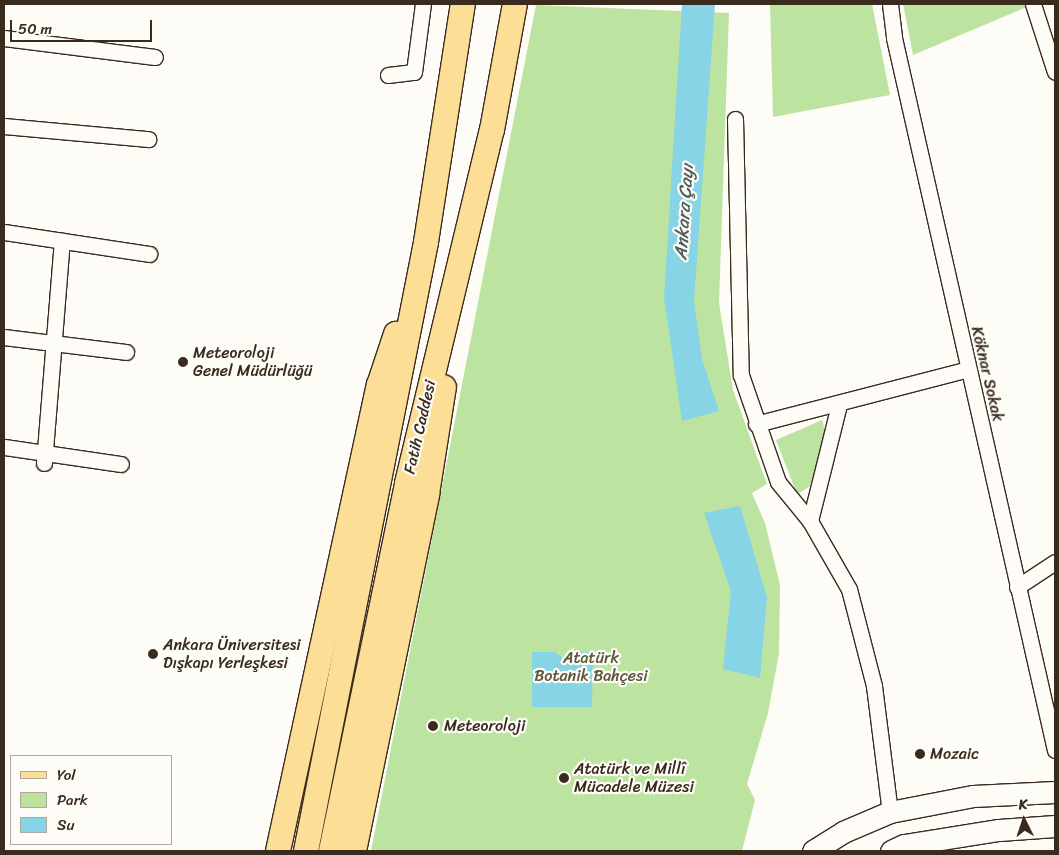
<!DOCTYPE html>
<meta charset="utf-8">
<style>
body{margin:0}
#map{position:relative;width:1059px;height:855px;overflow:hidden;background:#fdfcf7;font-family:Sriracha,sans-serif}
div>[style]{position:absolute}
.green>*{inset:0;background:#bce4a0}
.water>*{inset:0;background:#86d4e5}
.roads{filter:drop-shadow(1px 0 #3b2a1e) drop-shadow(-1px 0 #3b2a1e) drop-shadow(0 1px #3b2a1e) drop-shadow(0 -1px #3b2a1e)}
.minor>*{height:15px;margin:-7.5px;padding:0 7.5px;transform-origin:7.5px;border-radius:7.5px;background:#fdfcf7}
.secondary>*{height:21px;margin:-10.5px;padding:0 10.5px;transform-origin:10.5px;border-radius:10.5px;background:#fdfcf7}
.primary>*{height:24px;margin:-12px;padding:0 12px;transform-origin:12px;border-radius:12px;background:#fcde96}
.dots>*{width:14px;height:14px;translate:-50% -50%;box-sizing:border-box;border:2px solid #fdfcf7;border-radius:50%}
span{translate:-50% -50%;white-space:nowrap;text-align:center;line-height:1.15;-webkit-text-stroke:4.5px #fdfcf7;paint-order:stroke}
.poi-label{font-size:16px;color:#3b2a1e}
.left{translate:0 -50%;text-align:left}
.street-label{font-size:16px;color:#3b2a1e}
.park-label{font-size:16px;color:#5b583e}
.water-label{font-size:18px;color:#525d5a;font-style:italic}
.frame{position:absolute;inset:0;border:5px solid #3b2a1e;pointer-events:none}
.legend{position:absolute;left:10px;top:755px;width:162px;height:90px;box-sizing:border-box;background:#fdfcf7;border:1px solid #afa8a0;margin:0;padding:6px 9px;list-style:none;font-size:15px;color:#3b2a1e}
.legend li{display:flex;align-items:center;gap:10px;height:25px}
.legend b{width:25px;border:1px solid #afa8a0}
.north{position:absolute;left:999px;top:795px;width:50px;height:50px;-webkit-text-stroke:4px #fdfcf7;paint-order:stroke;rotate:356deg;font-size:14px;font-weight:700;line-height:20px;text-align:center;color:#3b2a1e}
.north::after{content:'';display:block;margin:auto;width:18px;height:22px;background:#3b2a1e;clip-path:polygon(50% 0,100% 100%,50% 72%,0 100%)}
.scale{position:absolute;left:10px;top:20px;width:142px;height:22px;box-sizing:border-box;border:2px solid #3b2a1e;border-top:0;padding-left:6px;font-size:15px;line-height:18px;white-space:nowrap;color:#3b2a1e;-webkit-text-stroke:4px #fdfcf7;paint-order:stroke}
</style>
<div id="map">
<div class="green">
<div style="clip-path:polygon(770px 4px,872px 4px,890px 95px,773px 117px)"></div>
<div style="clip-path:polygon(903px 4px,1034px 4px,913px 55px)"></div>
<div style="clip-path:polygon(536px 5px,729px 13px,719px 303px,733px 390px,767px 484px,752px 493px,765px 523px,780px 585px,779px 653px,768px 713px,747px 784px,755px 800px,742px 851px,371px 851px)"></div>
<div style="clip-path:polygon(822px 420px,827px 437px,821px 457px,809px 487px,797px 494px,776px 440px)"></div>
</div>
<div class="water">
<div style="clip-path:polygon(682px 4px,715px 4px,694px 301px,702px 359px,719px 411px,682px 421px,664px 298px)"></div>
<div style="clip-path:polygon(740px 506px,767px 597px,760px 678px,723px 669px,731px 591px,704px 513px)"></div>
<div style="clip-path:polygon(532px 652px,555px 652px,563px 658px,569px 652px,593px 652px,592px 707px,532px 707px)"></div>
</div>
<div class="roads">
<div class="minor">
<div style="left:890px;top:4px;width:34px;rotate:83deg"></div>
<div style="left:894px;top:38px;width:730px;rotate:77.26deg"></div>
<div style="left:1033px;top:4px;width:71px;rotate:72.1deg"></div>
<div style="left:4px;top:38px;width:152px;rotate:7.2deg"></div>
<div style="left:388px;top:75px;width:26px;rotate:-7deg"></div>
<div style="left:414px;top:72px;width:69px;rotate:-82.5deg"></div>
<div style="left:735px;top:119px;width:256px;rotate:88.7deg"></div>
<div style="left:741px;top:375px;width:113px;rotate:70.9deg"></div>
<div style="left:778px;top:482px;width:50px;rotate:50.6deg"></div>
<div style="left:810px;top:521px;width:78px;rotate:60.2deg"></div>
<div style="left:849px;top:589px;width:100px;rotate:75.5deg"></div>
<div style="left:874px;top:686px;width:127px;rotate:82.8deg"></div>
<div style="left:4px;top:126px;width:145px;rotate:5.2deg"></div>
<div style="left:4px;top:232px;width:147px;rotate:8.6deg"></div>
<div style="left:4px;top:337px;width:123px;rotate:7deg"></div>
<div style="left:756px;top:424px;width:219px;rotate:-14.5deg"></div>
<div style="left:4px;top:447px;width:118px;rotate:8.3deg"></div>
<div style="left:44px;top:463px;width:223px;rotate:-85.4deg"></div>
<div style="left:810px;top:521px;width:120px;rotate:-76deg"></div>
<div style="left:1017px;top:587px;width:45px;rotate:-33.3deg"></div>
</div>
<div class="secondary">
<div style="left:813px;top:851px;width:36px;rotate:-32deg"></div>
<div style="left:843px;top:832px;width:51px;rotate:-23.1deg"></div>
<div style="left:890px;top:812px;width:85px;rotate:-10.9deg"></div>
<div style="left:973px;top:796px;width:82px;rotate:-2.8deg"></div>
<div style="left:891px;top:851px;width:14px;rotate:-25deg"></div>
<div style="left:904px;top:845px;width:96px;rotate:-9deg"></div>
<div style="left:999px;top:830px;width:56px;rotate:-4.1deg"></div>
</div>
<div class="primary">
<div style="left:278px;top:851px;width:477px;rotate:-77.8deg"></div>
<div style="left:379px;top:385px;width:54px;rotate:-71.6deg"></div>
<div style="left:306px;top:851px;width:621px;rotate:-78.85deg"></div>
<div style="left:426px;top:242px;width:241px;rotate:-81.2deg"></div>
<div style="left:331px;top:851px;width:376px;rotate:-78.3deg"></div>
<div style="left:407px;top:483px;width:363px;rotate:-76.5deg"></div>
<div style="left:492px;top:130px;width:128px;rotate:-79.7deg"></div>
<div style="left:354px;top:851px;width:364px;rotate:-78.4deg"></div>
<div style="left:427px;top:494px;width:108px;rotate:-81deg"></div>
</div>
</div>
<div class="dots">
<div style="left:183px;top:362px;background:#3b2a1e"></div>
<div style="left:153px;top:654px;background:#3b2a1e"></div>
<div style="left:433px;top:726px;background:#3b2a1e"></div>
<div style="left:920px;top:754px;background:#3b2a1e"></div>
<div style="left:564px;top:778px;background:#3b2a1e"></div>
</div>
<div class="poi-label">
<span class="left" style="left:193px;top:362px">Meteoroloji<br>Genel Müdürlüğü</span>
<span class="left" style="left:163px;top:654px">Ankara Üniversitesi<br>Dışkapı Yerleşkesi</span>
<span class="left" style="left:444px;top:726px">Meteoroloji</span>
<span class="left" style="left:930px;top:754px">Mozaic</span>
<span class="left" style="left:574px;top:778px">Atatürk ve Millî<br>Mücadele Müzesi</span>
</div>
<div class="street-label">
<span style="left:987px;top:374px;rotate:77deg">Köknar Sokak</span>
<span style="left:420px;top:427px;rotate:-77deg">Fatih Caddesi</span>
</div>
<div class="park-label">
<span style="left:591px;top:667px">Atatürk<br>Botanik Bahçesi</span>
</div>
<div class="water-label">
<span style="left:684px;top:212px;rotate:-86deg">Ankara Çayı</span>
</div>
<div class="frame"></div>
<ul class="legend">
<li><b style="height:6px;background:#fcde96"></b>Yol</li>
<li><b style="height:14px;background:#bce4a0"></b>Park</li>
<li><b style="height:14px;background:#86d4e5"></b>Su</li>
</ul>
<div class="north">K</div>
<div class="scale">50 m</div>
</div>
